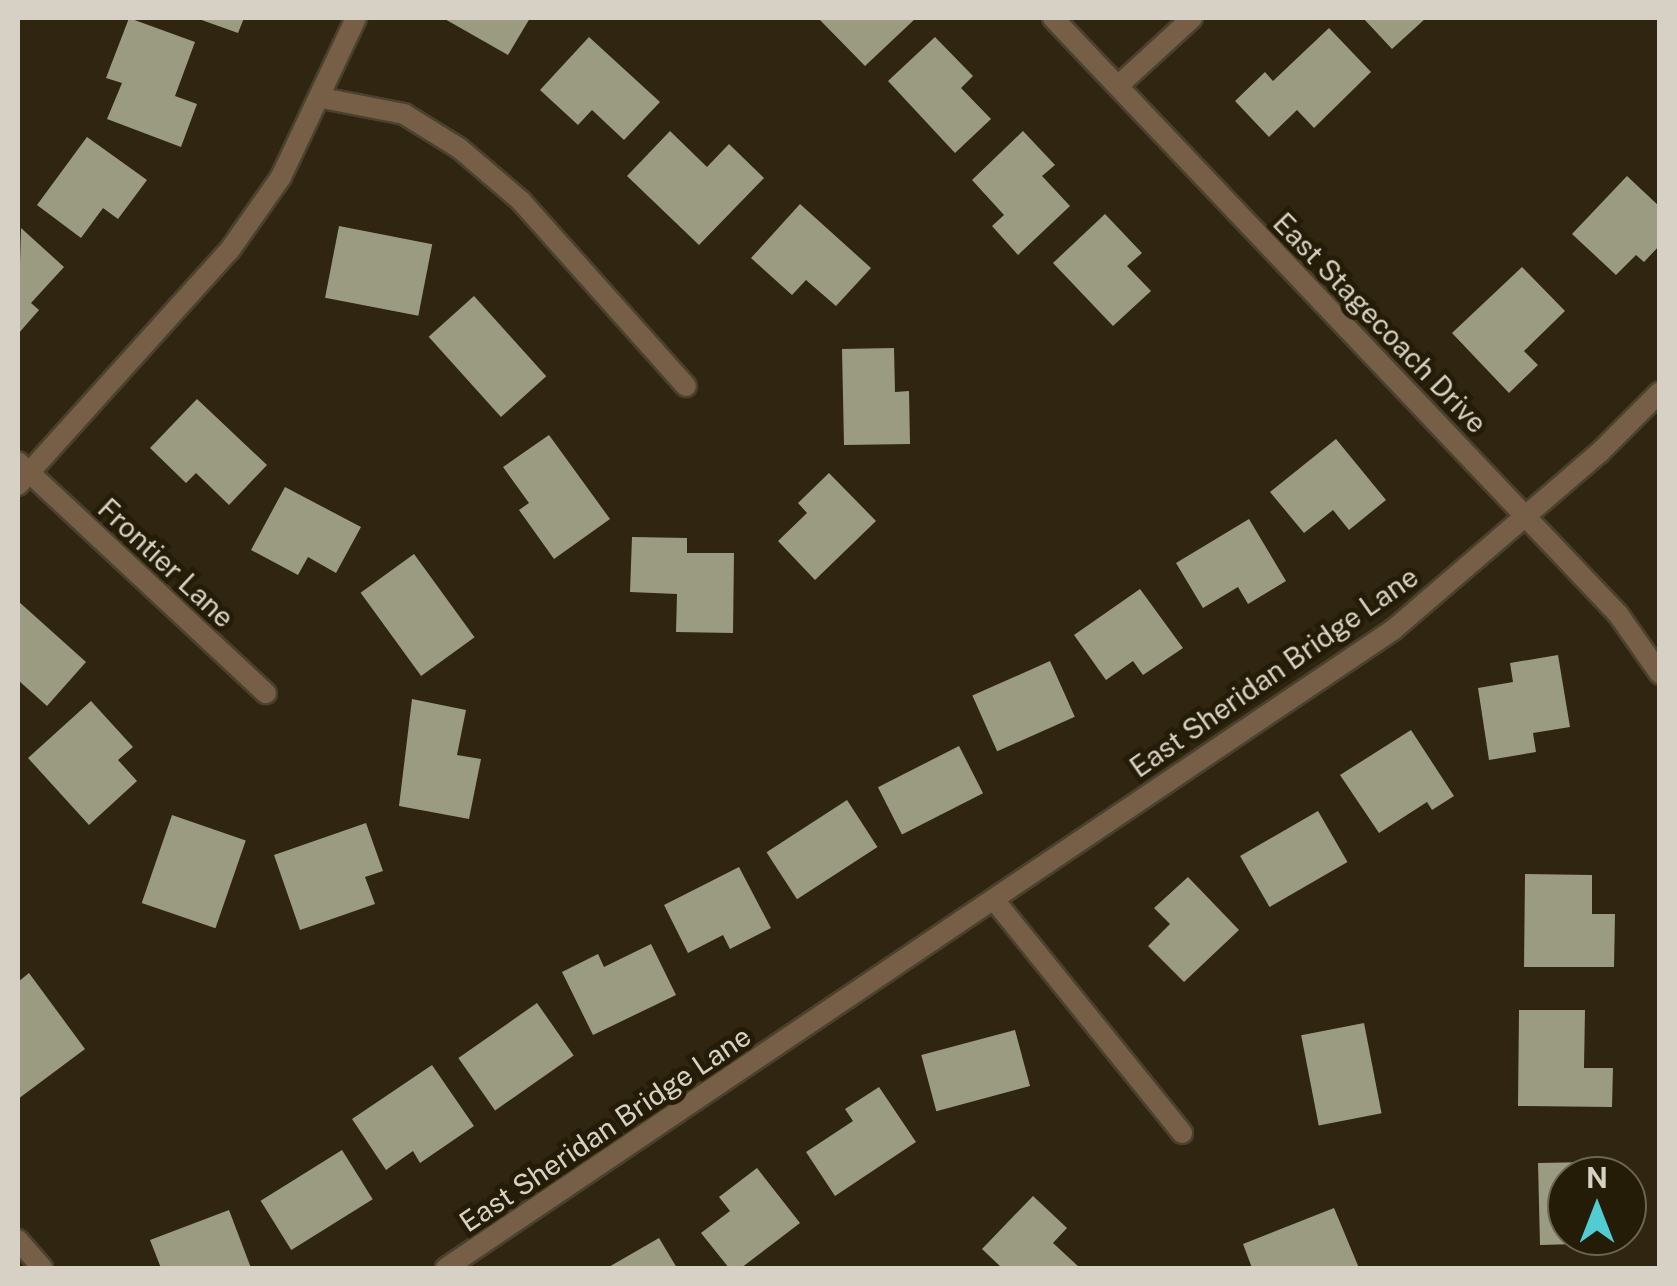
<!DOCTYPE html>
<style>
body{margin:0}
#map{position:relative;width:1677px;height:1286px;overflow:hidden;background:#2f2511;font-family:"Public Sans",sans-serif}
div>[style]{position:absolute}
.building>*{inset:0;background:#9b9b82;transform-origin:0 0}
.roads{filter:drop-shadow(2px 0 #4a412e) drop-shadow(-2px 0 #4a412e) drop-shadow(0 2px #4a412e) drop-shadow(0 -2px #4a412e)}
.minor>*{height:20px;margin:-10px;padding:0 10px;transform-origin:10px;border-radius:10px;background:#775e47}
span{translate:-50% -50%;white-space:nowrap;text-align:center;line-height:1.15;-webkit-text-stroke:10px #251c07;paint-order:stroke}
.street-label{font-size:28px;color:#d7d1c5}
.frame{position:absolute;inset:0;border:20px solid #d7d1c5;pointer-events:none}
.north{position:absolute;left:1547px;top:1156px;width:100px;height:100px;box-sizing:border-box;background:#251c07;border:2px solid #6c6453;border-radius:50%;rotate:0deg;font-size:28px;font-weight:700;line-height:40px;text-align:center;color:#d7d1c5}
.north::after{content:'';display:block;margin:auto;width:35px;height:45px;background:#51ccd2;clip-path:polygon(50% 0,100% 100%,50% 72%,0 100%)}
</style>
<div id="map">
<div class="building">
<div style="clip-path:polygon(129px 18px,195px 42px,175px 96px,197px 104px,181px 147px,107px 119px,122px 83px,106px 78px)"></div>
<div style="clip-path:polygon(196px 18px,244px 18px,238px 33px)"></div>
<div style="clip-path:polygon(443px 18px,530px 18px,508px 55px)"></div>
<div style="clip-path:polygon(818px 18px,916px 18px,865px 66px)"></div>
<div style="clip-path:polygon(1363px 18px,1426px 18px,1392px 49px)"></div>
<div style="clip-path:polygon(1329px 28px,1371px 72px,1314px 128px,1297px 110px,1269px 137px,1235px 101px,1265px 72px,1273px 81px)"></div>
<div style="clip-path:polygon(589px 37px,660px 102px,624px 140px,592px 110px,578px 125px,540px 90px)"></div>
<div style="clip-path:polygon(935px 37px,973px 76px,961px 88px,991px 119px,955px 153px,888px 81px)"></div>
<div style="clip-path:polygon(670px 131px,707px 167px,729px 144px,764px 178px,699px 245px,627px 176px)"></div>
<div style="clip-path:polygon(1023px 131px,1055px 165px,1042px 176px,1070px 206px,1018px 255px,992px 226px,1004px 215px,972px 180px)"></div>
<div style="clip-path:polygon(87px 137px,147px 180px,118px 219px,103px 208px,81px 238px,37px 205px)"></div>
<div style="clip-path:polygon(1627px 176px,1660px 207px,1660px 245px,1644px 262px,1636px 255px,1616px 275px,1572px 234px)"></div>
<div style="clip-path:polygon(800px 204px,871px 268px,836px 306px,806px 280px,792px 295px,751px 258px)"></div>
<div style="clip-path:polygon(1105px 214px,1142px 253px,1127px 266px,1151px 291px,1113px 326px,1053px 263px)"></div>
<div style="left:339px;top:226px;width:95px;height:73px;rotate:11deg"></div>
<div style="clip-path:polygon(21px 228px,64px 267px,31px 303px,39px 310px,18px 334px)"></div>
<div style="clip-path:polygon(1522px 267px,1565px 311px,1524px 351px,1538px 365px,1509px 393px,1452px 333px)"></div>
<div style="left:474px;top:296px;width:108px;height:61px;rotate:48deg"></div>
<div style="clip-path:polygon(894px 348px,895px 392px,909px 391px,910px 444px,844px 445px,842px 349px)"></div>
<div style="clip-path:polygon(197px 399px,267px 465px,229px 505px,196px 473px,186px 483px,150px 448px)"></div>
<div style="clip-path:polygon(549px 435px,610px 519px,554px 559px,519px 510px,529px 503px,503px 467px)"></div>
<div style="clip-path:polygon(1336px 439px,1386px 500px,1349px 530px,1333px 510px,1304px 533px,1270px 492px)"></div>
<div style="clip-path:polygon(829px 473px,876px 521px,815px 580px,778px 541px,807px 513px,798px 503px)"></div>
<div style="clip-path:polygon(285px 487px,361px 527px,336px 573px,308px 557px,298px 575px,251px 550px)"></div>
<div style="clip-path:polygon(1249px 519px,1286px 581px,1248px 604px,1238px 587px,1203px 608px,1176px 563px)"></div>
<div style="clip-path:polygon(632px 537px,687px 538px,687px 553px,734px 553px,733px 633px,676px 632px,677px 594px,630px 592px)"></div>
<div style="left:414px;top:554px;width:103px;height:66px;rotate:54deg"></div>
<div style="clip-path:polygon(1140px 589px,1183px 648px,1143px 675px,1133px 661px,1106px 680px,1074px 635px)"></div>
<div style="clip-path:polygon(18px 601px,86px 662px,47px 706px,18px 680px)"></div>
<div style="clip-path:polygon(1558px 655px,1570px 727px,1533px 733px,1536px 752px,1489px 760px,1478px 688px,1513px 682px,1510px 663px)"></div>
<div style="left:1050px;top:661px;width:61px;height:85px;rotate:66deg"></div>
<div style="clip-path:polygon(412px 699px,466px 710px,457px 755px,481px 759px,469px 819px,399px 806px)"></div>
<div style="clip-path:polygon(91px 701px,133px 747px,118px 760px,137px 781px,89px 825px,28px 758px)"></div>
<div style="clip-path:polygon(1411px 730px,1454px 796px,1432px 810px,1427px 802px,1379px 833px,1340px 775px)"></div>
<div style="left:959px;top:746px;width:53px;height:91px;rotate:63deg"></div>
<div style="left:847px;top:800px;width:56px;height:96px;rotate:57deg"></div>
<div style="left:1318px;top:811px;width:59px;height:90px;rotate:60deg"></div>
<div style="left:172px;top:815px;width:78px;height:93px;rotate:19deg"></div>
<div style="clip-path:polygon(366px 823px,383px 871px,365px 877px,375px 904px,300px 930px,274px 855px)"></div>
<div style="clip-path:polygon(739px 867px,771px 928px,730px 949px,723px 935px,688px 953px,664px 905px)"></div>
<div style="clip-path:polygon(1525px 874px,1592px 875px,1592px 914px,1615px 914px,1614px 967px,1524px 967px)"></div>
<div style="clip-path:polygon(1188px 877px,1239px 930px,1184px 982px,1148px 946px,1170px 924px,1154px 908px)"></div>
<div style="clip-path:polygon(651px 944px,676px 995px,593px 1035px,562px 972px,598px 954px,604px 967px)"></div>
<div style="clip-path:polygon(29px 973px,85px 1049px,18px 1099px,18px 982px)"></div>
<div style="left:537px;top:1003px;width:64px;height:96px;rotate:55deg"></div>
<div style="clip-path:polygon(1519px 1010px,1585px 1010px,1584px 1068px,1613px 1068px,1612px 1107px,1518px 1106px)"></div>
<div style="left:1364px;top:1023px;width:92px;height:64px;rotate:79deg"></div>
<div style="left:1015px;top:1030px;width:58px;height:97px;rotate:75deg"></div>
<div style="clip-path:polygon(432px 1065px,474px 1126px,420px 1163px,413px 1151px,386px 1170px,352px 1119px)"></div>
<div style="clip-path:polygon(879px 1087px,916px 1142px,835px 1196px,806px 1152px,853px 1121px,845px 1109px)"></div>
<div style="left:342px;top:1150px;width:58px;height:96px;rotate:58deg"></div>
<div style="clip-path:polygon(1591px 1162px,1591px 1176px,1567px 1176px,1567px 1236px,1612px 1236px,1613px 1243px,1540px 1245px,1538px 1163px)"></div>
<div style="clip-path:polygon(757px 1168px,800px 1223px,741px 1268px,729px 1268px,701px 1233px,730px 1211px,719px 1197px)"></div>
<div style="clip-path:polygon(1033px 1196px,1067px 1228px,1053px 1243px,1080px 1268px,1002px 1268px,982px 1249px)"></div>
<div style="clip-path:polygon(1334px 1208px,1359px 1268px,1252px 1268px,1243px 1244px)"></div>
<div style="clip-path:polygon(229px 1210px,251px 1268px,161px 1268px,150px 1240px)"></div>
<div style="clip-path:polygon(659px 1238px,677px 1268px,607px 1268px)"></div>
</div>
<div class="roads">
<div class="minor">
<div style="left:1053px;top:18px;width:821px;rotate:46.53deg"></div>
<div style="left:1618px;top:614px;width:73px;rotate:55deg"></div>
<div style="left:1119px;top:85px;width:99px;rotate:-42.5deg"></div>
<div style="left:322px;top:98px;width:84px;rotate:11deg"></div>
<div style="left:404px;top:114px;width:65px;rotate:31.7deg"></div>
<div style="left:459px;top:148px;width:82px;rotate:40.5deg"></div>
<div style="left:521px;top:201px;width:248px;rotate:48.3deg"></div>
<div style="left:18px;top:462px;width:339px;rotate:43deg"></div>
<div style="left:18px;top:485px;width:315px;rotate:-48deg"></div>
<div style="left:229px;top:251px;width:90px;rotate:-54.9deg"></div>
<div style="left:281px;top:177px;width:176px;rotate:-64.7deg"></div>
<div style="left:995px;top:901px;width:298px;rotate:51.1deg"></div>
<div style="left:18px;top:1240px;width:37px;rotate:49deg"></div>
<div style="left:446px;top:1268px;width:1142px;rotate:-33.97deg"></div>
<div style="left:1393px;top:630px;width:272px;rotate:-40.7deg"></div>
<div style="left:1599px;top:453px;width:86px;rotate:-45deg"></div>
</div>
</div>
<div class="street-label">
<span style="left:1380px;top:323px;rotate:46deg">East Stagecoach Drive</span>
<span style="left:166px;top:563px;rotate:43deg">Frontier Lane</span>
<span style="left:1274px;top:672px;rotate:-35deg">East Sheridan Bridge Lane</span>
<span style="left:605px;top:1129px;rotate:-34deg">East Sheridan Bridge Lane</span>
</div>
<div class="frame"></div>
<div class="north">N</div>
</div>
